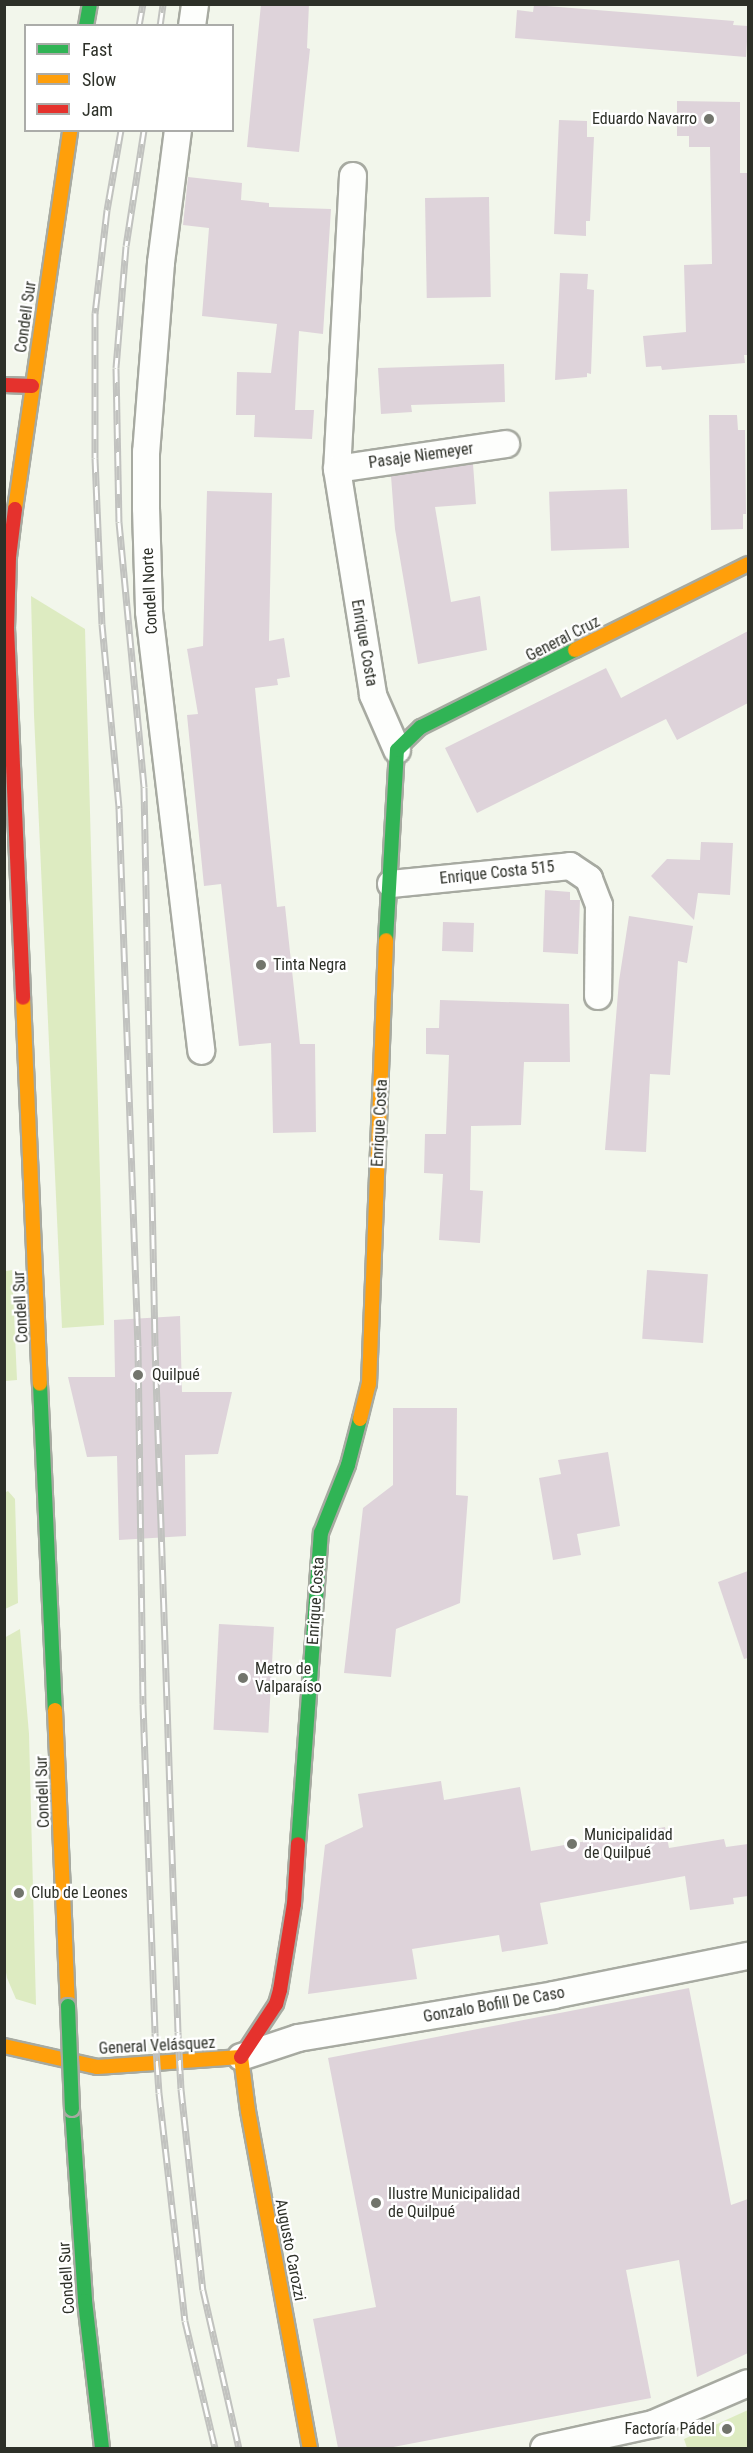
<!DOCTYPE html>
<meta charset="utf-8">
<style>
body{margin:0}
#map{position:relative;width:753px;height:2453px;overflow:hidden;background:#f2f6eb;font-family:"Roboto Condensed",sans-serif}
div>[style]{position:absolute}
.green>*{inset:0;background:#ddebc1}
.building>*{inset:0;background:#ded3da;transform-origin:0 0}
.roads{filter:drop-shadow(2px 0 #a7aaa1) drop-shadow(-2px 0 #a7aaa1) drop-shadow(0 2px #a7aaa1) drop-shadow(0 -2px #a7aaa1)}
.street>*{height:26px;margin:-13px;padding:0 13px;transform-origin:13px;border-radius:13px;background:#fdfefc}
.fast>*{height:14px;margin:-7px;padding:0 7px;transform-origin:7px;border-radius:7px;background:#30b455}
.slow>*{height:14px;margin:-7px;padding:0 7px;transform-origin:7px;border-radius:7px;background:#ff9f0a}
.jam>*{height:14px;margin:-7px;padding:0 7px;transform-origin:7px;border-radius:7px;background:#e5322d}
.rail>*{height:7px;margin-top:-3.5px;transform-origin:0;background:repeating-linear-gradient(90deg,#fff 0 14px,#c1c2bf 0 28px);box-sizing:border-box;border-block:2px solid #c1c2bf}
.bridges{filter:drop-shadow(2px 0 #a7aaa1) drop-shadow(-2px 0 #a7aaa1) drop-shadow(0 2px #a7aaa1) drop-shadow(0 -2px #a7aaa1)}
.fast-bridge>*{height:14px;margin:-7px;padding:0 7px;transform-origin:7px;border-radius:7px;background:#30b455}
.dots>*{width:16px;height:16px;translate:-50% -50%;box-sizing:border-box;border:3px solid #fff;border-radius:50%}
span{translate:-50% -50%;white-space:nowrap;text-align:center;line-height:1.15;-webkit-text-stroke:4.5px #fff;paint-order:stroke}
.poi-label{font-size:16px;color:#2d3028}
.right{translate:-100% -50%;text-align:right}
.left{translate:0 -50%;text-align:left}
.street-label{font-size:16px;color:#2d3028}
.frame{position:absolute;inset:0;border:6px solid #2d3028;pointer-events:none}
.legend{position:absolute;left:24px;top:24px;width:210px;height:108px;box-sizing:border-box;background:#fff;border:2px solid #abaca9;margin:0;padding:8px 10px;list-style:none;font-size:18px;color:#2d3028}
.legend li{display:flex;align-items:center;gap:12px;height:30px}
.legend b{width:30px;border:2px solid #abaca9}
</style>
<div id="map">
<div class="green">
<div style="clip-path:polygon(31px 596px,85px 629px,104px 1325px,62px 1328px,34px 715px)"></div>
<div style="clip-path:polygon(12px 1270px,17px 1380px,6px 1381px,5px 1276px,6px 1271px)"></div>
<div style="clip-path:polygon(8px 1491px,15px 1499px,18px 1603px,5px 1609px,4px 1493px)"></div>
<div style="clip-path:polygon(20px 1629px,29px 1734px,36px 2005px,16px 1999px,7px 1978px,4px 1961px,4px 1638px)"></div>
<div style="clip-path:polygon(748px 2410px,748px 2448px,687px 2448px,684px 2439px)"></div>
</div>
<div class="building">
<div style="clip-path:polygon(261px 4px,309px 4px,307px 48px,310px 49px,299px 152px,247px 147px)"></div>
<div style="clip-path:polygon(534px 5px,734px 21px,733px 25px,748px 26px,746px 57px,515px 38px,517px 10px,533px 12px)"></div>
<div style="clip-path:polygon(677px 101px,740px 102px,740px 173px,748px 173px,748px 355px,744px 355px,745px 363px,662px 370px,661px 366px,646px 367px,643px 336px,686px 332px,684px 265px,712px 264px,710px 147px,689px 147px,689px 136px,677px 136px)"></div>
<div style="clip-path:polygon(559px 120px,587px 121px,587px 137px,594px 137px,590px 221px,586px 221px,586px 236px,554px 234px)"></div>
<div style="clip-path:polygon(188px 177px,242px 183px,241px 200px,269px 203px,269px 207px,331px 209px,323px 334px,299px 331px,295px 410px,314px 410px,312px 439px,254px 437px,255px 415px,236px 415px,237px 372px,271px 373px,277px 324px,202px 316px,209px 228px,183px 225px)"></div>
<div style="left:489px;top:197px;width:100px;height:64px;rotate:89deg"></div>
<div style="clip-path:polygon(560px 273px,588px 274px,587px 289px,594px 290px,591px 374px,587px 373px,587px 377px,555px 380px)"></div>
<div style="clip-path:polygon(504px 364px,505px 402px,411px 405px,412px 412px,381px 414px,378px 368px)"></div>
<div style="clip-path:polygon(709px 415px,737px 415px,738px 430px,745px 430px,746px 514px,743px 514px,743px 529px,711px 530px)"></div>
<div style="clip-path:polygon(473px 464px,476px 504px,435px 507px,451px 602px,480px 596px,487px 650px,418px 664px,395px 529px,391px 476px)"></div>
<div style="left:627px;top:489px;width:59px;height:78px;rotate:88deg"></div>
<div style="clip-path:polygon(207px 491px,272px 493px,269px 641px,284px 638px,290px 677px,277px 679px,278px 685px,255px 688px,277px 907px,285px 906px,300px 1044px,315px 1044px,316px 1132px,273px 1133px,271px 1043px,239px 1046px,221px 884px,204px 886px,187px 715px,198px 714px,187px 649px,203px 646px)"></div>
<div style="clip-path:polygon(748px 631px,748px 703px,677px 740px,666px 719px,477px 813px,445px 748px,606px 668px,621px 698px)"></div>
<div style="clip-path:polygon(701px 842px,733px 843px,730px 895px,698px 893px,694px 920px,651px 876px,667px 859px,700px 860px)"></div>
<div style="clip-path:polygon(545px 890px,570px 892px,570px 900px,580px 900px,578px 954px,543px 952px)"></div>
<div style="clip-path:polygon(629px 916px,693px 926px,687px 963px,678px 961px,670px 1075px,650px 1074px,646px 1152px,605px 1150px,619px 981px)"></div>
<div style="left:443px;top:922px;width:31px;height:29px;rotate:2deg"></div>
<div style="clip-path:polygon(440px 1000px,569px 1004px,570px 1062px,524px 1062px,521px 1125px,471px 1126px,470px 1190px,483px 1191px,480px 1243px,439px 1240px,443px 1174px,424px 1173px,425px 1134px,446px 1134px,449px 1055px,426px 1054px,426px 1028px,439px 1028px)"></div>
<div style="left:647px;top:1270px;width:61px;height:69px;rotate:4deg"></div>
<div style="clip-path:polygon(180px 1316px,182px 1392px,232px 1392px,218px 1454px,185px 1455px,186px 1536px,119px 1540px,117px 1456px,87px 1457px,68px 1377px,115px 1377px,114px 1320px)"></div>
<div style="clip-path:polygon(393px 1408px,457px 1408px,456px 1495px,468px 1496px,460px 1603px,396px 1629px,391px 1677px,344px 1673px,363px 1508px,393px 1485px)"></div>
<div style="clip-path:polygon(608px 1452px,620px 1526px,577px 1534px,581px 1555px,553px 1560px,539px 1478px,561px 1474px,558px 1460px)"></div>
<div style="clip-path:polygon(748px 1571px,748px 1658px,744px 1659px,718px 1582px)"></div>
<div style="left:219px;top:1624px;width:55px;height:106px;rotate:3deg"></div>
<div style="clip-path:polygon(441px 1781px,444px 1800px,520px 1787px,531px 1851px,665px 1827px,669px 1848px,724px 1839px,726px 1847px,748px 1844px,748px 1896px,733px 1898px,734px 1904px,690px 1910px,685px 1876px,540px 1903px,548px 1944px,502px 1952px,499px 1935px,412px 1949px,417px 1979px,308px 1994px,325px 1845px,363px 1827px,358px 1794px)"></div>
<div style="clip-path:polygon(689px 1988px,731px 2205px,748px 2199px,748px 2353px,697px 2377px,679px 2260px,626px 2270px,651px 2398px,388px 2448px,338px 2448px,313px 2319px,376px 2307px,328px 2058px)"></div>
</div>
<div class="roads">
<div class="street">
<div style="left:192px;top:26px;width:22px;rotate:-82deg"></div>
<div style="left:178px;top:130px;width:134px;rotate:97.3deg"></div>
<div style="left:161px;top:263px;width:190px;rotate:94.5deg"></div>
<div style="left:146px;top:452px;width:56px;rotate:90deg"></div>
<div style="left:146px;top:508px;width:104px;rotate:88.3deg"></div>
<div style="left:149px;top:612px;width:442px;rotate:83.2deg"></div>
<div style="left:353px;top:176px;width:293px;rotate:93.1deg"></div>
<div style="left:337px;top:469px;width:229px;rotate:80.9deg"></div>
<div style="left:373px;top:695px;width:60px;rotate:66.4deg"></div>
<div style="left:337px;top:469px;width:171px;rotate:-8.4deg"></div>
<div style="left:391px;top:884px;width:180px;rotate:-5.7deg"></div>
<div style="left:570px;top:866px;width:23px;rotate:34deg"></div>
<div style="left:589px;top:879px;width:28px;rotate:69deg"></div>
<div style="left:599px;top:905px;width:91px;rotate:90.6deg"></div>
<div style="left:241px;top:2057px;width:60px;rotate:-18.4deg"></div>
<div style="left:298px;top:2038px;width:260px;rotate:-9.5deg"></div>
<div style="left:554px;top:1995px;width:198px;rotate:-11.4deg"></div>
<div style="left:544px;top:2448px;width:112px;rotate:-12.4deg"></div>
<div style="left:653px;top:2424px;width:103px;rotate:-23.3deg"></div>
</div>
<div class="fast">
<div style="left:86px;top:26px;width:22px;rotate:-80deg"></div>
<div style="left:386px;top:940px;width:190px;rotate:-86.7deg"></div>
<div style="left:397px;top:750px;width:33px;rotate:-44deg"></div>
<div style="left:421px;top:727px;width:172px;rotate:-26.6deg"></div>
<div style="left:40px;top:1384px;width:326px;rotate:87.4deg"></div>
<div style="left:298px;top:1844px;width:312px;rotate:-85.8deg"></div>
<div style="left:321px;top:1533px;width:73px;rotate:-68.3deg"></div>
<div style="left:348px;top:1465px;width:48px;rotate:-75.4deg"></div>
<div style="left:72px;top:2109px;width:192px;rotate:86.1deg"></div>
<div style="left:85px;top:2301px;width:148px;rotate:83.4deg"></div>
</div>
<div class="slow">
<div style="left:15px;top:509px;width:383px;rotate:-81.7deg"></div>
<div style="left:575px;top:650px;width:193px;rotate:-26.4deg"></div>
<div style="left:23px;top:998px;width:386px;rotate:87.5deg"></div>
<div style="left:360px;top:1419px;width:36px;rotate:-76deg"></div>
<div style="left:369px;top:1384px;width:444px;rotate:-87.8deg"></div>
<div style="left:55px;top:1710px;width:296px;rotate:87.5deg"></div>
<div style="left:4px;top:2046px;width:95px;rotate:12.7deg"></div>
<div style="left:97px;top:2067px;width:144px;rotate:-4deg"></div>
<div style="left:241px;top:2057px;width:54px;rotate:82.6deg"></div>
<div style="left:248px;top:2111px;width:343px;rotate:79.6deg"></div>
</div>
<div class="jam">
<div style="left:4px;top:385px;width:28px;rotate:2deg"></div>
<div style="left:15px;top:509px;width:48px;rotate:97.1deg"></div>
<div style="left:9px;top:557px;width:71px;rotate:91.6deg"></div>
<div style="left:7px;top:628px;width:370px;rotate:87.5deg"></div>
<div style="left:241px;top:2057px;width:64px;rotate:-56.6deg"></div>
<div style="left:276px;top:2004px;width:15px;rotate:-74deg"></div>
<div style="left:280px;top:1990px;width:87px;rotate:-80.8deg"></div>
<div style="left:294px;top:1904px;width:60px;rotate:-86.2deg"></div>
</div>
</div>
<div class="rail">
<div style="left:139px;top:26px;width:22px;rotate:-80deg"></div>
<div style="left:160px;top:26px;width:22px;rotate:-82deg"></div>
<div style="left:121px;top:130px;width:81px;rotate:99.9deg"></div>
<div style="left:107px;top:210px;width:104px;rotate:96.6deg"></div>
<div style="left:95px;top:313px;width:145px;rotate:90deg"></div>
<div style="left:95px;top:458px;width:166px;rotate:87.6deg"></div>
<div style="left:102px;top:624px;width:185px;rotate:84.7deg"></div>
<div style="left:119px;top:808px;width:538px;rotate:87.98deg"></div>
<div style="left:138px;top:1346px;width:358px;rotate:89.2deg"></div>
<div style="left:143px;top:1704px;width:329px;rotate:87.9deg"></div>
<div style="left:155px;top:2033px;width:60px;rotate:86.2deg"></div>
<div style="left:159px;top:2093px;width:229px;rotate:83.5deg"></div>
<div style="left:185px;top:2321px;width:130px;rotate:76.7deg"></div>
<div style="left:144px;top:130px;width:117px;rotate:98.8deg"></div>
<div style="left:126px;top:246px;width:122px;rotate:94.7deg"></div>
<div style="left:116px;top:368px;width:154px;rotate:88.9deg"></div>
<div style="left:119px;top:522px;width:266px;rotate:84.6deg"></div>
<div style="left:144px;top:787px;width:559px;rotate:88.87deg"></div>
<div style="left:155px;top:1346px;width:686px;rotate:88.08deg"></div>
<div style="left:178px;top:2032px;width:57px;rotate:87deg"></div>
<div style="left:181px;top:2089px;width:202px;rotate:83.8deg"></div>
<div style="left:203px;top:2290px;width:162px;rotate:77.2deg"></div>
</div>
<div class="bridges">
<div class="fast-bridge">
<div style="left:68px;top:2006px;width:103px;rotate:87.8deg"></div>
</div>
</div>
<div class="dots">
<div style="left:709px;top:119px;background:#72756c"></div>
<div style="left:261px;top:965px;background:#72756c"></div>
<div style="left:138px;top:1375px;background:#72756c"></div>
<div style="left:243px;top:1678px;background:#72756c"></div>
<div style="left:572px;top:1844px;background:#72756c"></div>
<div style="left:19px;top:1893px;background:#72756c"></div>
<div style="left:376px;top:2203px;background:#72756c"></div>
<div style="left:727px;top:2429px;background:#72756c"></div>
</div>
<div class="poi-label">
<span class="right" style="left:697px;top:119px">Eduardo Navarro</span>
<span class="left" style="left:273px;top:965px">Tinta Negra</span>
<span class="left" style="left:152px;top:1375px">Quilpué</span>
<span class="left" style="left:255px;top:1678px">Metro de<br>Valparaíso</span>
<span class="left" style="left:584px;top:1844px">Municipalidad<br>de Quilpué</span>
<span class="left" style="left:31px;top:1893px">Club de Leones</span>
<span class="left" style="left:388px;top:2203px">Ilustre Municipalidad<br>de Quilpué</span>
<span class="right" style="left:715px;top:2429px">Factoría Pádel</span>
</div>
<div class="street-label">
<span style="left:26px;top:317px;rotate:-82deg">Condell Sur</span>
<span style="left:421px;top:456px;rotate:-8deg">Pasaje Niemeyer</span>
<span style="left:150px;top:591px;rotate:-93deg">Condell Norte</span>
<span style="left:563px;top:639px;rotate:-27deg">General Cruz</span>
<span style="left:364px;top:643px;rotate:80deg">Enrique Costa</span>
<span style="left:497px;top:873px;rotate:-6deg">Enrique Costa 515</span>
<span style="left:380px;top:1123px;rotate:-87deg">Enrique Costa</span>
<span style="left:21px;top:1307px;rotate:-93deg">Condell Sur</span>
<span style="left:316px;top:1601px;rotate:-86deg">Enrique Costa</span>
<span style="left:43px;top:1792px;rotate:-92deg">Condell Sur</span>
<span style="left:494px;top:2005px;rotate:-10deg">Gonzalo Bofill De Caso</span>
<span style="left:157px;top:2046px;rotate:-3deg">General Velásquez</span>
<span style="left:290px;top:2250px;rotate:79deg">Augusto Carozzi</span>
<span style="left:67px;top:2278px;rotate:-94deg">Condell Sur</span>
</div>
<div class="frame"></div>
<ul class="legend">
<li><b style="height:8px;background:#30b455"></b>Fast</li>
<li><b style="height:8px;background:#ff9f0a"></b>Slow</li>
<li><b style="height:8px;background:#e5322d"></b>Jam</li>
</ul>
</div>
